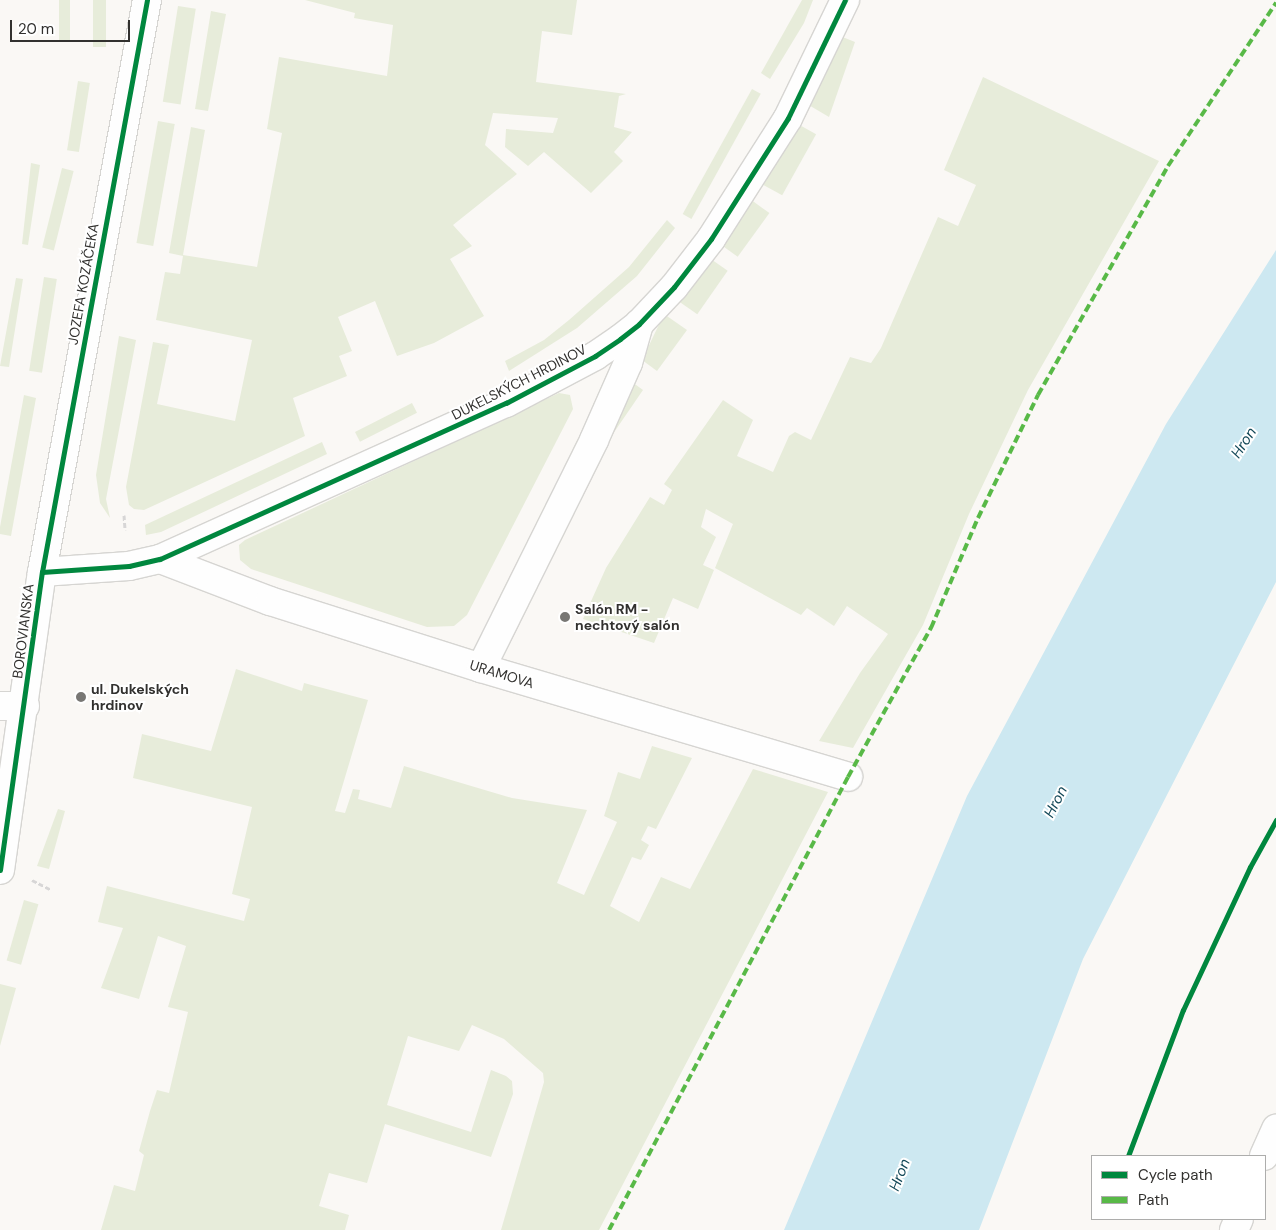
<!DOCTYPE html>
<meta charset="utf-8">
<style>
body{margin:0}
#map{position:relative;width:1276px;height:1230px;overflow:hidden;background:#faf8f5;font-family:"DM Sans",sans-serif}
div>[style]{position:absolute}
.green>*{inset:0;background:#e7ecda;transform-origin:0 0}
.water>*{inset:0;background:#cde8f1}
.path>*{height:3px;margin-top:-1.5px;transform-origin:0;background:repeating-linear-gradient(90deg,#d7d6d6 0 5px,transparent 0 7.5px)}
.roads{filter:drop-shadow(1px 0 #d6d5d2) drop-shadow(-1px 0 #d6d5d2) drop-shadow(0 1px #d6d5d2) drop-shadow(0 -1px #d6d5d2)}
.minor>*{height:28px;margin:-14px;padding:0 14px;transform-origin:14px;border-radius:14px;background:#fefefe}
.quiet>*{height:4px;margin-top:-2px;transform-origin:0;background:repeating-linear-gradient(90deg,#58b947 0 8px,transparent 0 12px)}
.cycleway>*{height:5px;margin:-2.5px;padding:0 2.5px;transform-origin:2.5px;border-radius:2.5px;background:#00873e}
.dots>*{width:14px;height:14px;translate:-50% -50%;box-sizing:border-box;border:2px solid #fff;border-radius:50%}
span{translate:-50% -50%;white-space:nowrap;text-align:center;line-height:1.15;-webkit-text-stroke:4px #fff;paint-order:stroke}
.street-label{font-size:14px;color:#32312f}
.poi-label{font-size:14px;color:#32312f;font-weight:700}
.left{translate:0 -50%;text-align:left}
.water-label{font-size:15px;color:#144959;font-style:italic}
.legend{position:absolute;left:1091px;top:1155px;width:175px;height:65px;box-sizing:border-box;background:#fff;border:1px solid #adadac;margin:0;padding:6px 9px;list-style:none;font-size:15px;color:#32312f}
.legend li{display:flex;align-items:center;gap:10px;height:25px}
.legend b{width:25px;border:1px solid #adadac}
.scale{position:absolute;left:10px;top:20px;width:120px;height:22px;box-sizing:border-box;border:2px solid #32312f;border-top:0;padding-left:6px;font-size:15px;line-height:18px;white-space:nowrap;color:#32312f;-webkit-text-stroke:4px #fff;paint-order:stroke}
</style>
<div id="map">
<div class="green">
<div style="left:59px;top:0;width:11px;height:41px"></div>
<div style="left:93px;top:0;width:13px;height:47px"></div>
<div style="clip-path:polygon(305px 0,577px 0,572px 35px,542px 31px,536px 82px,626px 94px,619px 96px,614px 127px,632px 132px,614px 152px,623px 161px,591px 193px,544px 152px,528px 166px,505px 147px,506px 129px,553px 133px,558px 118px,493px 113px,485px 145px,517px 174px,453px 225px,472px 246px,450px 259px,484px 316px,434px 343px,397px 356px,375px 301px,338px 317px,352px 351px,339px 356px,347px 376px,293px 398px,305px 436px,144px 510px,134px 509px,129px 505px,126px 487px,153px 342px,169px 345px,157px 404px,235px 421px,252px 340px,156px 320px,165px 272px,180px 274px,183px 256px,169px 253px,191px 127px,205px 130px,183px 255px,257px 267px,282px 133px,267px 129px,279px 57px,387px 76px,393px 25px,354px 18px,355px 13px)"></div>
<div style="clip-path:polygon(802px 0,813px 0,804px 23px,770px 79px,761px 73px)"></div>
<div style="left:178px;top:6px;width:18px;height:97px;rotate:9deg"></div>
<div style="clip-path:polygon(211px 11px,226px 14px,208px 111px,195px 109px)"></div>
<div style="clip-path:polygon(840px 36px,855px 42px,829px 117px,807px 104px)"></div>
<div style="clip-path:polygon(983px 77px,1159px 161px,1028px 390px,969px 514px,923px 625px,853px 748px,819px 741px,860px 673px,888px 634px,847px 606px,834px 626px,807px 608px,801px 615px,715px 568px,733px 524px,706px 509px,701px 527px,716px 537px,703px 565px,714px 570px,698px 609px,673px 598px,654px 643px,583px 619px,606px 568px,650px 497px,664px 505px,672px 490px,664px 484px,723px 400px,753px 420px,737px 456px,773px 472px,789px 436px,795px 432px,811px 440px,850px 357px,871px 363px,881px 348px,938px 217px,958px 226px,976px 185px,944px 170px)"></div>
<div style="left:78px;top:81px;width:12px;height:70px;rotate:9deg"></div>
<div style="left:752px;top:89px;width:10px;height:143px;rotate:29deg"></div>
<div style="left:158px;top:121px;width:17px;height:124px;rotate:10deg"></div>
<div style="left:796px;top:123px;width:23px;height:70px;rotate:29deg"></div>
<div style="clip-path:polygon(31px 163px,40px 165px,28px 245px,22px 244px)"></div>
<div style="left:62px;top:168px;width:12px;height:82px;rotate:14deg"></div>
<div style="left:750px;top:199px;width:24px;height:54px;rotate:36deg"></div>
<div style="clip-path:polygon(667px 220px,675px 228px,637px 276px,577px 328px,509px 371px,505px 361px,544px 340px,569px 320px,629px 267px)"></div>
<div style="left:708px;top:257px;width:24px;height:53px;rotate:35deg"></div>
<div style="left:44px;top:277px;width:13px;height:95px;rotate:9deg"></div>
<div style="clip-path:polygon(16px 278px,23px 279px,9px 367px,0 366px)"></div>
<div style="clip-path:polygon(664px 314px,687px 330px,657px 371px,642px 360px)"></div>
<div style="clip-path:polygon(119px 336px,136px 340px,106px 499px,110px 518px,100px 503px,96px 475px)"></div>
<div style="clip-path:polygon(632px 382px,643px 390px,593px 463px)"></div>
<div style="clip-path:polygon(559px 393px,570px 395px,573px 409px,467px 615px,454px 626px,427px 627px,251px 569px,240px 560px,239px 545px,245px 540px)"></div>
<div style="clip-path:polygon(24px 395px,36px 398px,11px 536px,0 534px,0 527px)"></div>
<div style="left:412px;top:403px;width:11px;height:64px;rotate:63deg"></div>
<div style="clip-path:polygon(322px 442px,327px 454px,161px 532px,146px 535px,145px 525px)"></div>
<div style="clip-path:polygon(236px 669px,302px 691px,304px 683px,368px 700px,335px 811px,345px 813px,353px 789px,360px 790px,358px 799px,391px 808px,404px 766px,512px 798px,587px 810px,557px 883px,584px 895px,617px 822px,604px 816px,618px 772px,640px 779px,652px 746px,692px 758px,656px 829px,648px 826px,641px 840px,649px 845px,641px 860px,632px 857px,610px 906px,639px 922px,661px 877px,690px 889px,753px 769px,828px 792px,599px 1230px,501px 1230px,544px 1082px,543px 1073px,504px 1039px,472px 1025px,459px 1051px,408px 1036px,387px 1105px,471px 1132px,491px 1070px,506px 1076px,512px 1081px,513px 1094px,491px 1157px,385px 1124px,367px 1183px,329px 1173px,319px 1206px,349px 1215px,345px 1230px,101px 1230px,114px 1185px,135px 1191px,144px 1155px,139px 1151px,150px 1111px,157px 1090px,169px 1093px,188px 1012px,168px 1007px,186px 946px,158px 936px,139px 999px,101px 988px,123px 928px,98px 922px,107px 886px,244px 921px,250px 899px,232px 894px,252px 807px,133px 778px,142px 734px,211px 751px)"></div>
<div style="clip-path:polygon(58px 809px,65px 811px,49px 869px,37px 866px)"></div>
<div style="left:24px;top:900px;width:15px;height:63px;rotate:16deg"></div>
<div style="clip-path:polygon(0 984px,16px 988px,0 1046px)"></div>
</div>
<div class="water">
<div style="clip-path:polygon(1276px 250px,1276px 582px,1083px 959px,979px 1230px,784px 1230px,967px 796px,1166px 424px)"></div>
</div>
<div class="path">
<div style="left:124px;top:515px;width:15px;rotate:86deg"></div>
<div style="left:32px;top:880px;width:22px;rotate:27deg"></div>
</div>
<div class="roads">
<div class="minor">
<div style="left:160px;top:559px;width:118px;rotate:20.9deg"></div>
<div style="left:270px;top:601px;width:221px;rotate:17.6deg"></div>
<div style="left:481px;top:668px;width:383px;rotate:16.5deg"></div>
<div style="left:42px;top:572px;width:87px;rotate:-3.9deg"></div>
<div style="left:129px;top:566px;width:32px;rotate:-13deg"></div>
<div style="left:160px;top:559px;width:380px;rotate:-24.3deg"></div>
<div style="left:506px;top:403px;width:101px;rotate:-27.8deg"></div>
<div style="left:595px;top:356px;width:30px;rotate:-34deg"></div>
<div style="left:620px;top:339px;width:24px;rotate:-38deg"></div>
<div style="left:639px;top:324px;width:51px;rotate:-46.6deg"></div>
<div style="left:674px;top:287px;width:61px;rotate:-52.4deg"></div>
<div style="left:711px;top:239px;width:143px;rotate:-57.5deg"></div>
<div style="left:788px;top:118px;width:131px;rotate:-64.2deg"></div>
<div style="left:481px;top:668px;width:254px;rotate:-63.6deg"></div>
<div style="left:594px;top:440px;width:84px;rotate:-66.2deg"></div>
<div style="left:628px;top:363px;width:41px;rotate:-74.2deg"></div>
<div style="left:0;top:706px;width:25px"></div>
<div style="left:0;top:870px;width:301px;rotate:-82deg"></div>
<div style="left:42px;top:572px;width:582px;rotate:-79.6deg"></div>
<div style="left:1264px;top:1156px;width:30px;rotate:-66deg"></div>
<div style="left:1234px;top:1230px;width:12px;rotate:-66deg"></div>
</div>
</div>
<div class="quiet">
<div style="left:609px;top:1230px;width:512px;rotate:-62.18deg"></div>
<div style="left:848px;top:777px;width:171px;rotate:-60.9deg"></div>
<div style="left:931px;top:628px;width:120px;rotate:-66.9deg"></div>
<div style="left:978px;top:518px;width:137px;rotate:-64deg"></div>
<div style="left:1038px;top:395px;width:263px;rotate:-60.4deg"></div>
<div style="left:1168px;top:166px;width:196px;rotate:-56.5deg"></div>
</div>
<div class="cycleway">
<div style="left:42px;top:572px;width:87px;rotate:-3.9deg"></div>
<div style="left:129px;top:566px;width:32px;rotate:-13deg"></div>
<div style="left:160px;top:559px;width:380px;rotate:-24.3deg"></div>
<div style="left:506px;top:403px;width:101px;rotate:-27.8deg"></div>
<div style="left:595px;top:356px;width:30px;rotate:-34deg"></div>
<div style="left:620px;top:339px;width:24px;rotate:-38deg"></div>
<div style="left:639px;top:324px;width:51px;rotate:-46.6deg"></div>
<div style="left:674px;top:287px;width:61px;rotate:-52.4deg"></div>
<div style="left:711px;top:239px;width:143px;rotate:-57.5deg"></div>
<div style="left:788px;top:118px;width:131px;rotate:-64.2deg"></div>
<div style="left:0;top:870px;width:301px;rotate:-82deg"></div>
<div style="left:42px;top:572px;width:582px;rotate:-79.6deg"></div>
<div style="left:1128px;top:1156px;width:156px;rotate:-69.4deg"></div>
<div style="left:1183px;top:1010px;width:158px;rotate:-64.9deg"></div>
<div style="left:1250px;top:867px;width:54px;rotate:-61deg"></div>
</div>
<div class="dots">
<div style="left:565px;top:617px;background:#787774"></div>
<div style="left:81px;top:697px;background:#787774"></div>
</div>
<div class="street-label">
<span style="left:83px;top:284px;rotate:-80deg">JOZEFA KOZÁČEKA</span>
<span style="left:519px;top:382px;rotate:-27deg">DUKELSKÝCH HRDINOV</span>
<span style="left:23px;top:631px;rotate:-83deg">BOROVIANSKA</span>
<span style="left:502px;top:674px;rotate:17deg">URAMOVA</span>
</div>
<div class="poi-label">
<span class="left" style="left:575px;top:617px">Salón RM -<br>nechtový salón</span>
<span class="left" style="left:91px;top:697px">ul. Dukelských<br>hrdinov</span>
</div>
<div class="water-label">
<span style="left:1244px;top:443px;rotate:-57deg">Hron</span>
<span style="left:1056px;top:802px;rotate:-63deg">Hron</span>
<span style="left:900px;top:1175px;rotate:-69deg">Hron</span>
</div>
<ul class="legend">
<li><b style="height:6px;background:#00873e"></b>Cycle path</li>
<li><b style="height:6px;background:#58b947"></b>Path</li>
</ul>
<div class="scale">20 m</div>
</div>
